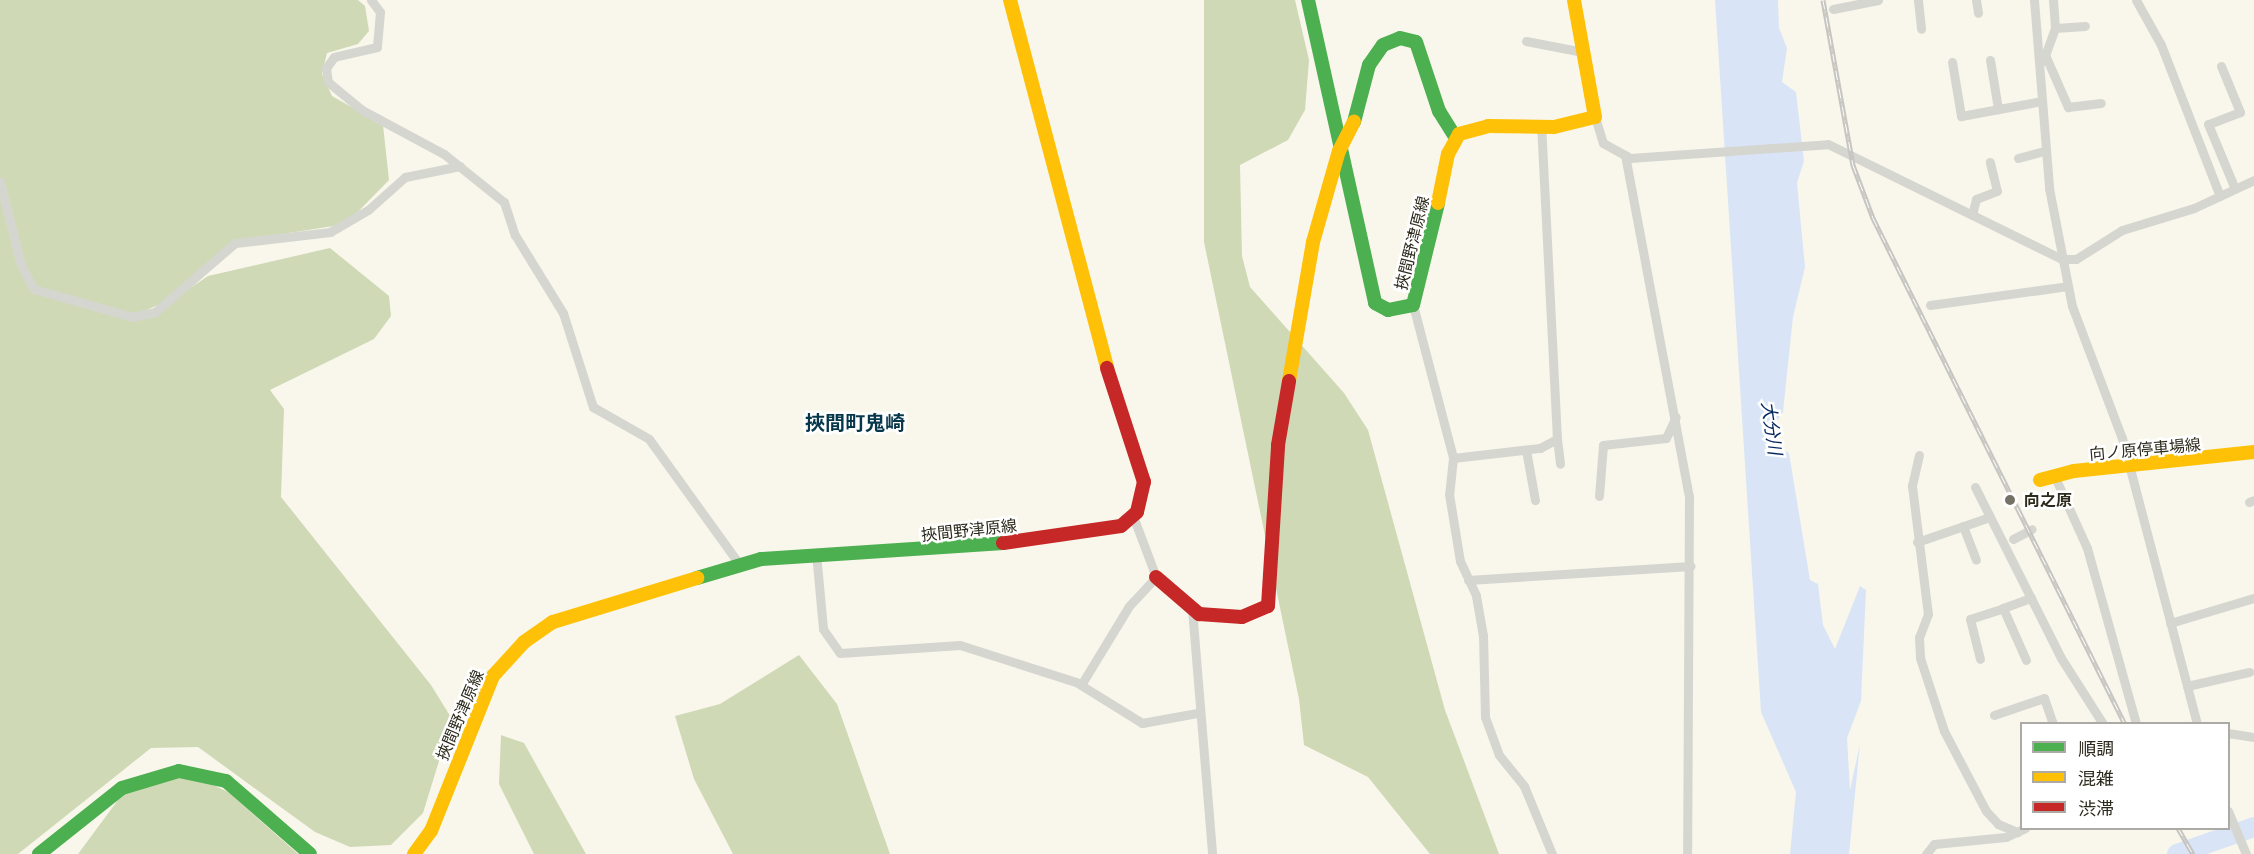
<!DOCTYPE html>
<meta charset="utf-8">
<style>
body{margin:0}
#map{position:relative;width:2254px;height:854px;overflow:hidden;background:#f9f7eb;font-family:Commissioner,"Noto Sans JP",sans-serif}
div>[style]{position:absolute}
.forest>*{inset:0;background:#cfd9b5}
.water>*{inset:0;background:#d9e5f7}
.river>*{height:20px;margin:-10px;padding:0 10px;transform-origin:10px;border-radius:10px;background:#d9e5f7}
.street>*{height:9px;margin:-4.5px;padding:0 4.5px;transform-origin:4.5px;border-radius:4.5px;background:#d6d6d1}
.fast>*{height:14px;margin:-7px;padding:0 7px;transform-origin:7px;border-radius:7px;background:#4caf50}
.slow>*{height:14px;margin:-7px;padding:0 7px;transform-origin:7px;border-radius:7px;background:#ffc107}
.jam>*{height:14px;margin:-7px;padding:0 7px;transform-origin:7px;border-radius:7px;background:#c62828}
.rail>*{height:5px;margin-top:-2.5px;transform-origin:0;background:repeating-linear-gradient(90deg,#fff 0 9px,#c6c5c1 0 18px);box-sizing:border-box;border-block:2px solid #c6c5c1}
.dots>*{width:16px;height:16px;translate:-50% -50%;box-sizing:border-box;border:3px solid #fff;border-radius:50%}
span{translate:-50% -50%;white-space:nowrap;text-align:center;line-height:1.15;-webkit-text-stroke:5px #fff;paint-order:stroke}
.street-label{font-size:16px;color:#2d2b1d}
.poi-label{font-size:16px;color:#2d2b1d;font-weight:700}
.left{translate:0 -50%;text-align:left}
.water-label{font-size:18px;color:#05255e;font-style:italic}
.quarter-label{font-size:20px;color:#07374b;font-weight:700}
.legend{position:absolute;left:2020px;top:722px;width:210px;height:108px;box-sizing:border-box;background:#fff;border:2px solid #abaaa5;margin:0;padding:8px 10px;list-style:none;font-size:18px;color:#2d2b1d}
.legend li{display:flex;align-items:center;gap:12px;height:30px}
.legend b{width:30px;border:2px solid #abaaa5}
</style>
<div id="map">
<div class="forest">
<div style="clip-path:polygon(0 0,358px 0,365px 6px,369px 31px,358px 44px,327px 53px,322px 74px,332px 96px,383px 125px,389px 180px,346px 224px,245px 240px,175px 297px,147px 310px,155px 312px,208px 276px,330px 248px,389px 296px,391px 316px,374px 339px,270px 390px,284px 409px,281px 497px,431px 685px,452px 719px,423px 813px,391px 845px,350px 847px,315px 832px,198px 747px,151px 748px,18px 854px,0 854px)"></div>
<div style="clip-path:polygon(1204px 0,1295px 0,1309px 60px,1305px 110px,1288px 140px,1240px 165px,1242px 256px,1250px 287px,1344px 393px,1368px 430px,1445px 710px,1499px 854px,1430px 854px,1368px 777px,1304px 745px,1299px 699px,1204px 242px)"></div>
<div style="clip-path:polygon(799px 655px,837px 704px,890px 854px,733px 854px,694px 779px,675px 716px,720px 704px)"></div>
<div style="clip-path:polygon(501px 735px,524px 743px,586px 854px,534px 854px,499px 784px)"></div>
<div style="clip-path:polygon(170px 777px,201px 779px,228px 792px,298px 854px,78px 854px,118px 800px,142px 782px)"></div>
</div>
<div class="water">
<div style="clip-path:polygon(1715px 0,1778px 0,1779px 28px,1787px 48px,1782px 82px,1796px 92px,1804px 161px,1797px 183px,1805px 267px,1793px 317px,1783px 412px,1775px 423px,1778px 447px,1789px 453px,1810px 580px,1818px 584px,1823px 625px,1835px 649px,1860px 586px,1866px 590px,1861px 701px,1847px 738px,1850px 790px,1860px 744px,1849px 854px,1790px 854px,1796px 792px,1761px 712px)"></div>
</div>
<div class="river">
<div style="left:2177px;top:854px;width:82px;rotate:-19.3deg"></div>
</div>
<div class="street">
<div style="left:371px;top:0;width:15px;rotate:53deg"></div>
<div style="left:380px;top:12px;width:35px;rotate:95deg"></div>
<div style="left:377px;top:47px;width:44px;rotate:166.9deg"></div>
<div style="left:334px;top:57px;width:14px;rotate:126deg"></div>
<div style="left:326px;top:68px;width:14px;rotate:82deg"></div>
<div style="left:328px;top:82px;width:44px;rotate:39.5deg"></div>
<div style="left:362px;top:110px;width:93px;rotate:28.2deg"></div>
<div style="left:444px;top:154px;width:77px;rotate:38.7deg"></div>
<div style="left:504px;top:202px;width:35px;rotate:72deg"></div>
<div style="left:515px;top:235px;width:92px;rotate:58.4deg"></div>
<div style="left:563px;top:313px;width:99px;rotate:72.3deg"></div>
<div style="left:593px;top:407px;width:64px;rotate:29.7deg"></div>
<div style="left:649px;top:439px;width:154px;rotate:54.2deg"></div>
<div style="left:1918px;top:0;width:29px;rotate:84deg"></div>
<div style="left:1976px;top:0;width:13px;rotate:81deg"></div>
<div style="left:2034px;top:0;width:189px;rotate:85.4deg"></div>
<div style="left:2049px;top:188px;width:120px;rotate:79deg"></div>
<div style="left:2072px;top:306px;width:141px;rotate:69.3deg"></div>
<div style="left:2122px;top:438px;width:296px;rotate:75.3deg"></div>
<div style="left:2136px;top:0;width:51px;rotate:60.9deg"></div>
<div style="left:2161px;top:45px;width:162px;rotate:68.7deg"></div>
<div style="left:1833px;top:9px;width:46px;rotate:-11.3deg"></div>
<div style="left:2055px;top:28px;width:30px;rotate:-4deg"></div>
<div style="left:1526px;top:41px;width:58px;rotate:10.9deg"></div>
<div style="left:2046px;top:57px;width:55px;rotate:66.3deg"></div>
<div style="left:2068px;top:107px;width:33px;rotate:-7deg"></div>
<div style="left:1990px;top:60px;width:50px;rotate:80.7deg"></div>
<div style="left:2043px;top:61px;width:35px;rotate:-70deg"></div>
<div style="left:2055px;top:28px;width:28px;rotate:-94deg"></div>
<div style="left:1952px;top:62px;width:55px;rotate:80.5deg"></div>
<div style="left:1961px;top:116px;width:82px;rotate:-10.5deg"></div>
<div style="left:2221px;top:66px;width:50px;rotate:67.6deg"></div>
<div style="left:2240px;top:112px;width:34px;rotate:159deg"></div>
<div style="left:2208px;top:124px;width:70px;rotate:67.4deg"></div>
<div style="left:1595px;top:117px;width:27px;rotate:73deg"></div>
<div style="left:1603px;top:143px;width:31px;rotate:29deg"></div>
<div style="left:1630px;top:158px;width:198px;rotate:-4deg"></div>
<div style="left:1828px;top:144px;width:261px;rotate:26.2deg"></div>
<div style="left:2062px;top:259px;width:14px"></div>
<div style="left:2076px;top:259px;width:54px;rotate:-32.2deg"></div>
<div style="left:2122px;top:230px;width:75px;rotate:-17deg"></div>
<div style="left:2194px;top:208px;width:66px;rotate:-25deg"></div>
<div style="left:1625px;top:155px;width:347px;rotate:79.4deg"></div>
<div style="left:1689px;top:496px;width:358px;rotate:90.3deg"></div>
<div style="left:2018px;top:158px;width:28px;rotate:-15deg"></div>
<div style="left:0;top:182px;width:86px;rotate:75.8deg"></div>
<div style="left:21px;top:265px;width:27px;rotate:62deg"></div>
<div style="left:34px;top:289px;width:102px;rotate:15.9deg"></div>
<div style="left:132px;top:317px;width:24px;rotate:-12deg"></div>
<div style="left:155px;top:312px;width:106px;rotate:-40.8deg"></div>
<div style="left:235px;top:243px;width:96px;rotate:-6.6deg"></div>
<div style="left:330px;top:232px;width:44px;rotate:-30.1deg"></div>
<div style="left:368px;top:210px;width:50px;rotate:-41.7deg"></div>
<div style="left:405px;top:177px;width:56px;rotate:-11.3deg"></div>
<div style="left:1972px;top:215px;width:16px;rotate:-76deg"></div>
<div style="left:1976px;top:199px;width:22px;rotate:-21deg"></div>
<div style="left:1997px;top:191px;width:30px;rotate:-104deg"></div>
<div style="left:1413px;top:305px;width:158px;rotate:75.3deg"></div>
<div style="left:1453px;top:458px;width:36px;rotate:96deg"></div>
<div style="left:1449px;top:494px;width:68px;rotate:80.7deg"></div>
<div style="left:1460px;top:561px;width:38px;rotate:65deg"></div>
<div style="left:1476px;top:596px;width:40px;rotate:80deg"></div>
<div style="left:1483px;top:635px;width:82px;rotate:88.6deg"></div>
<div style="left:1485px;top:717px;width:40px;rotate:69.8deg"></div>
<div style="left:1499px;top:755px;width:40px;rotate:51deg"></div>
<div style="left:1524px;top:786px;width:74px;rotate:67.6deg"></div>
<div style="left:1930px;top:305px;width:139px;rotate:-7.8deg"></div>
<div style="left:1557px;top:439px;width:25px;rotate:83deg"></div>
<div style="left:1526px;top:450px;width:51px;rotate:79.8deg"></div>
<div style="left:1919px;top:455px;width:32px;rotate:103deg"></div>
<div style="left:1912px;top:486px;width:129px;rotate:82.9deg"></div>
<div style="left:1928px;top:614px;width:25px;rotate:111deg"></div>
<div style="left:1919px;top:637px;width:21px;rotate:87deg"></div>
<div style="left:1920px;top:658px;width:77px;rotate:71.8deg"></div>
<div style="left:1944px;top:731px;width:90px;rotate:62.3deg"></div>
<div style="left:1986px;top:811px;width:18px;rotate:47deg"></div>
<div style="left:1998px;top:824px;width:21px;rotate:23deg"></div>
<div style="left:1453px;top:458px;width:88px;rotate:-6.6deg"></div>
<div style="left:1540px;top:448px;width:19px;rotate:-28deg"></div>
<div style="left:1557px;top:439px;width:311px;rotate:-92.9deg"></div>
<div style="left:2054px;top:475px;width:80px;rotate:65.7deg"></div>
<div style="left:2087px;top:548px;width:183px;rotate:74.4deg"></div>
<div style="left:1975px;top:487px;width:191px;rotate:63.3deg"></div>
<div style="left:2061px;top:658px;width:78px;rotate:57.5deg"></div>
<div style="left:1599px;top:496px;width:51px;rotate:-85.5deg"></div>
<div style="left:1603px;top:445px;width:63px;rotate:-6.3deg"></div>
<div style="left:1666px;top:438px;width:23px;rotate:-65deg"></div>
<div style="left:2249px;top:502px;width:5px;rotate:-22deg"></div>
<div style="left:1963px;top:526px;width:36px;rotate:69deg"></div>
<div style="left:2013px;top:539px;width:21px;rotate:-28deg"></div>
<div style="left:1917px;top:542px;width:77px;rotate:-18.9deg"></div>
<div style="left:816px;top:553px;width:76px;rotate:84.7deg"></div>
<div style="left:823px;top:629px;width:29px;rotate:55deg"></div>
<div style="left:840px;top:653px;width:120px;rotate:-3.8deg"></div>
<div style="left:960px;top:645px;width:122px;rotate:17.7deg"></div>
<div style="left:1076px;top:682px;width:78px;rotate:31.8deg"></div>
<div style="left:1142px;top:723px;width:56px;rotate:-10.3deg"></div>
<div style="left:1468px;top:580px;width:223px;rotate:-3.6deg"></div>
<div style="left:1192px;top:609px;width:246px;rotate:85.3deg"></div>
<div style="left:2170px;top:623px;width:88px;rotate:-16.6deg"></div>
<div style="left:1980px;top:659px;width:41px;rotate:-104deg"></div>
<div style="left:1970px;top:619px;width:35px;rotate:-18deg"></div>
<div style="left:2026px;top:660px;width:57px;rotate:-113.9deg"></div>
<div style="left:2003px;top:608px;width:30px;rotate:-20deg"></div>
<div style="left:1081px;top:685px;width:92px;rotate:-58.7deg"></div>
<div style="left:1129px;top:606px;width:40px;rotate:-47deg"></div>
<div style="left:1156px;top:577px;width:65px;rotate:-110.7deg"></div>
<div style="left:2187px;top:686px;width:64px;rotate:-12.7deg"></div>
<div style="left:1994px;top:715px;width:53px;rotate:-18.8deg"></div>
<div style="left:2044px;top:698px;width:28px;rotate:71deg"></div>
<div style="left:2228px;top:733px;width:26px;rotate:9deg"></div>
<div style="left:2228px;top:811px;width:47px;rotate:67.3deg"></div>
<div style="left:1926px;top:854px;width:13px;rotate:-51deg"></div>
<div style="left:1934px;top:844px;width:72px;rotate:-5.6deg"></div>
<div style="left:2006px;top:837px;width:21px;rotate:-25deg"></div>
</div>
<div class="fast">
<div style="left:1308px;top:0;width:310px;rotate:77.5deg"></div>
<div style="left:1375px;top:303px;width:15px;rotate:28deg"></div>
<div style="left:1388px;top:310px;width:25px;rotate:-11deg"></div>
<div style="left:1413px;top:305px;width:105px;rotate:-76.2deg"></div>
<div style="left:1354px;top:122px;width:59px;rotate:-75.3deg"></div>
<div style="left:1369px;top:65px;width:24px;rotate:-55deg"></div>
<div style="left:1383px;top:45px;width:18px;rotate:-22deg"></div>
<div style="left:1400px;top:38px;width:16px;rotate:14deg"></div>
<div style="left:1416px;top:42px;width:73px;rotate:71.6deg"></div>
<div style="left:1439px;top:111px;width:32px;rotate:58deg"></div>
<div style="left:697px;top:578px;width:67px;rotate:-16.5deg"></div>
<div style="left:761px;top:559px;width:243px;rotate:-3.8deg"></div>
<div style="left:39px;top:854px;width:106px;rotate:-38.5deg"></div>
<div style="left:122px;top:788px;width:59px;rotate:-16.6deg"></div>
<div style="left:179px;top:771px;width:48px;rotate:12deg"></div>
<div style="left:226px;top:781px;width:111px;rotate:41deg"></div>
</div>
<div class="slow">
<div style="left:1010px;top:0;width:381px;rotate:75.2deg"></div>
<div style="left:1438px;top:203px;width:50px;rotate:-78.5deg"></div>
<div style="left:1448px;top:154px;width:23px;rotate:-61deg"></div>
<div style="left:1459px;top:134px;width:30px;rotate:-15deg"></div>
<div style="left:1488px;top:126px;width:66px;rotate:0.9deg"></div>
<div style="left:1554px;top:127px;width:42px;rotate:-13.7deg"></div>
<div style="left:1595px;top:117px;width:119px;rotate:-100.2deg"></div>
<div style="left:1289px;top:381px;width:141px;rotate:-80.2deg"></div>
<div style="left:1313px;top:242px;width:95px;rotate:-74.1deg"></div>
<div style="left:1339px;top:151px;width:33px;rotate:-63deg"></div>
<div style="left:2040px;top:480px;width:35px;rotate:-15deg"></div>
<div style="left:2074px;top:471px;width:181px;rotate:-6deg"></div>
<div style="left:414px;top:854px;width:29px;rotate:-54deg"></div>
<div style="left:431px;top:831px;width:167px;rotate:-68.2deg"></div>
<div style="left:493px;top:676px;width:46px;rotate:-47.6deg"></div>
<div style="left:524px;top:642px;width:35px;rotate:-35deg"></div>
<div style="left:553px;top:622px;width:151px;rotate:-17deg"></div>
</div>
<div class="jam">
<div style="left:1003px;top:543px;width:119px;rotate:-8.2deg"></div>
<div style="left:1121px;top:526px;width:21px;rotate:-41deg"></div>
<div style="left:1137px;top:512px;width:31px;rotate:-77deg"></div>
<div style="left:1144px;top:482px;width:120px;rotate:-108deg"></div>
<div style="left:1156px;top:577px;width:57px;rotate:40.7deg"></div>
<div style="left:1199px;top:614px;width:43px;rotate:4deg"></div>
<div style="left:1242px;top:617px;width:28px;rotate:-23deg"></div>
<div style="left:1268px;top:606px;width:161px;rotate:-86.4deg"></div>
<div style="left:1278px;top:445px;width:65px;rotate:-80.2deg"></div>
</div>
<div class="rail">
<div style="left:1823px;top:0;width:168px;rotate:79.7deg"></div>
<div style="left:1853px;top:165px;width:57px;rotate:69.3deg"></div>
<div style="left:1873px;top:218px;width:565px;rotate:63.53deg"></div>
<div style="left:2178px;top:828px;width:30px;rotate:60deg"></div>
</div>
<div class="dots">
<div style="left:2010px;top:500px;background:#747265"></div>
</div>
<div class="street-label">
<span style="left:1412px;top:243px;rotate:-76deg">挾間野津原線</span>
<span style="left:2145px;top:449px;rotate:-5deg">向ノ原停車場線</span>
<span style="left:969px;top:530px;rotate:-6deg">挾間野津原線</span>
<span style="left:460px;top:715px;rotate:-67deg">挾間野津原線</span>
</div>
<div class="poi-label">
<span class="left" style="left:2024px;top:500px">向之原</span>
</div>
<div class="water-label">
<span style="left:1772px;top:428px;rotate:82deg">大分川</span>
</div>
<div class="quarter-label">
<span style="left:855px;top:422px">挾間町鬼崎</span>
</div>
<ul class="legend">
<li><b style="height:8px;background:#4caf50"></b>順調</li>
<li><b style="height:8px;background:#ffc107"></b>混雑</li>
<li><b style="height:8px;background:#c62828"></b>渋滞</li>
</ul>
</div>
